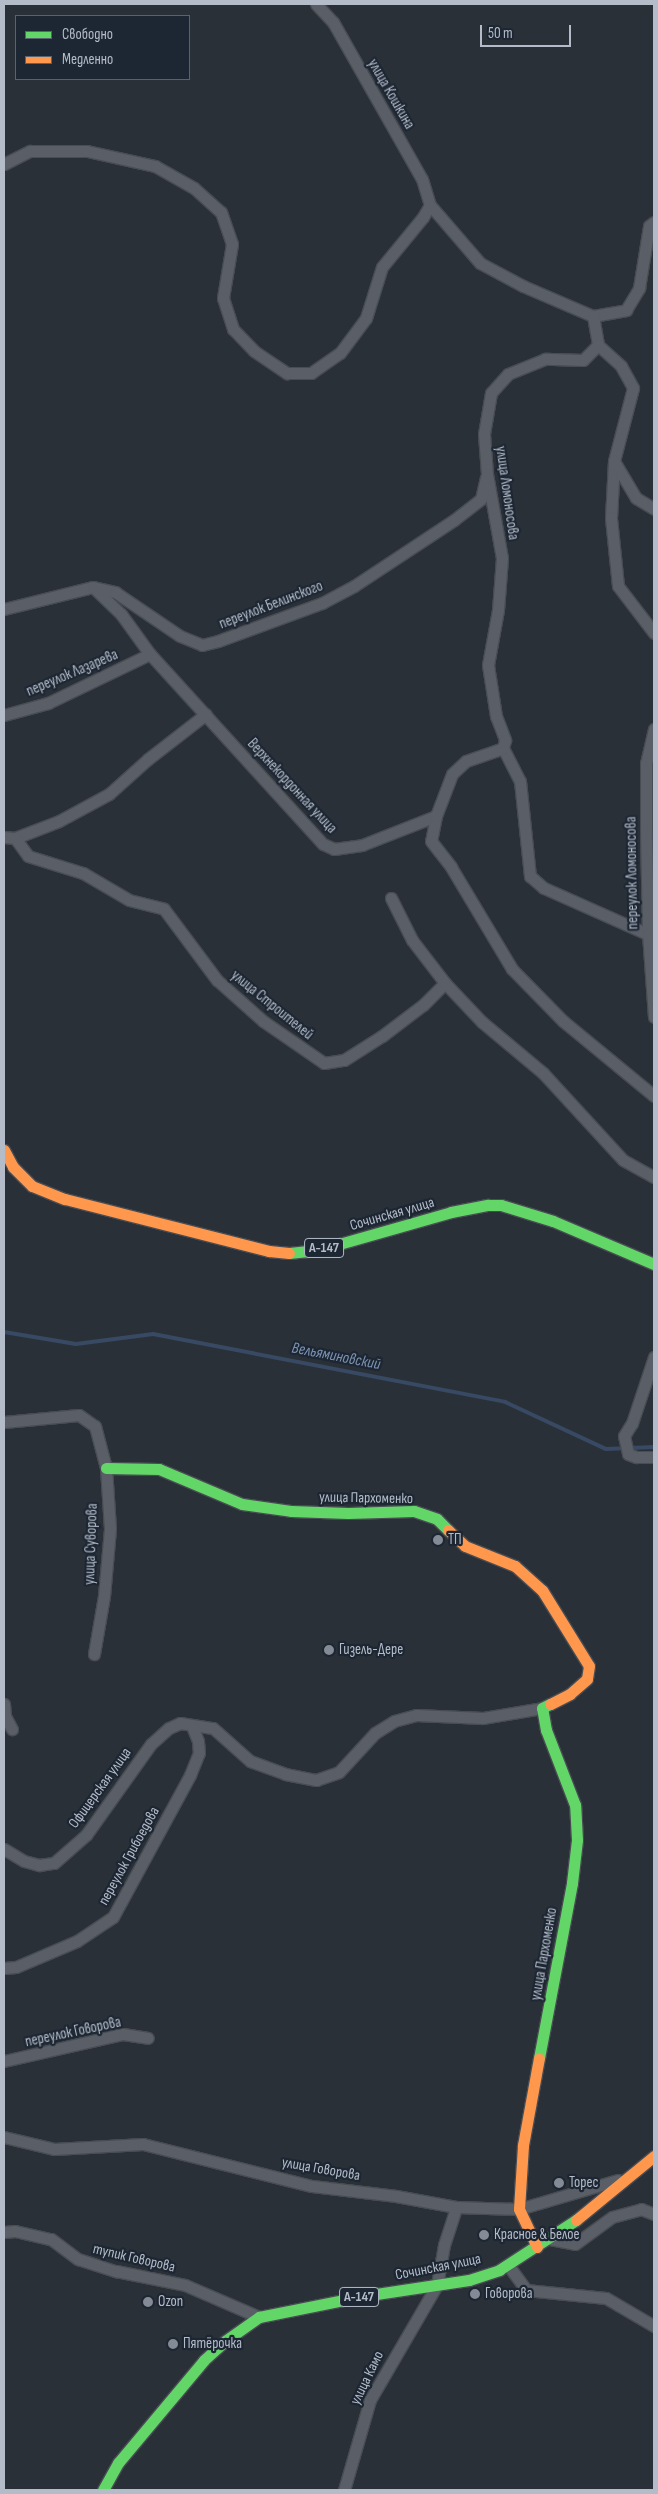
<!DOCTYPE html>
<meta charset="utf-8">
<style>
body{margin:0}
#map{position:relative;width:658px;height:2494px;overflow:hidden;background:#2a3038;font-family:"Sofia Sans Condensed",sans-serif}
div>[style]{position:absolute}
.stream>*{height:4px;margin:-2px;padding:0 2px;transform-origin:2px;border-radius:2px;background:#384963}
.roads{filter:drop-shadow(1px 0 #484c53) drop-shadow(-1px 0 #484c53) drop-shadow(0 1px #484c53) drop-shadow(0 -1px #484c53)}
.street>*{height:11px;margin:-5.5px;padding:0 5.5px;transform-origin:5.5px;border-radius:5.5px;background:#5a5e66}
.fast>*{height:11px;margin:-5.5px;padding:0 5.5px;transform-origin:5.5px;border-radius:5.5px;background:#63d668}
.slow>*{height:11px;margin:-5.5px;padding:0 5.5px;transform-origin:5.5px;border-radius:5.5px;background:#ff974d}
.dots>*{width:14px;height:14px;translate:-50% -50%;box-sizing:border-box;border:2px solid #1d2633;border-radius:50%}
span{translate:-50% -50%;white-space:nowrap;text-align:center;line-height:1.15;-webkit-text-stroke:4.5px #1d2633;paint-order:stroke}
.shield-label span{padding:1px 4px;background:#1d2633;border:1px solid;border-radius:4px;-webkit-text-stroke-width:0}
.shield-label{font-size:14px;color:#b4bcc9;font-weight:700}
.street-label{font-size:15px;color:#b4bcc9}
.poi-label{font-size:15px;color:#b4bcc9}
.left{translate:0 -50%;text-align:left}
.water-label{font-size:16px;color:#7c92b1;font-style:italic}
.frame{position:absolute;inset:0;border:5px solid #b4bcc9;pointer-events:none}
.legend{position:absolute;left:15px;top:15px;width:175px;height:65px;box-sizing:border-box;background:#1d2633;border:1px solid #59626f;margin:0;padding:6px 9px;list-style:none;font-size:15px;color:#b4bcc9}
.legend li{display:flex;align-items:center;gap:10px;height:25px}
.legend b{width:25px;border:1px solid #59626f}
.scale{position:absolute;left:480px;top:25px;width:91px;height:22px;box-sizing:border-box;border:2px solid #b4bcc9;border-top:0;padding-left:6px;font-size:15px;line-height:18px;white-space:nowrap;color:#b4bcc9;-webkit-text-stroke:4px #1d2633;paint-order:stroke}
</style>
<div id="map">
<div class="stream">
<div style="left:4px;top:1332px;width:73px;rotate:9.5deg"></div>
<div style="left:76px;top:1344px;width:78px;rotate:-7.4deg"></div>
<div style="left:153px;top:1334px;width:359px;rotate:10.9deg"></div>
<div style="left:505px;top:1402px;width:111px;rotate:25deg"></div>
<div style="left:606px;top:1449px;width:48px;rotate:-2.4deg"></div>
</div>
<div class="roads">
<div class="street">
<div style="left:316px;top:4px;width:25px;rotate:47deg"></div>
<div style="left:333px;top:22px;width:180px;rotate:60.5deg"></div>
<div style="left:422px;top:179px;width:27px;rotate:73deg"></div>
<div style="left:430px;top:205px;width:77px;rotate:49.2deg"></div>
<div style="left:480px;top:263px;width:49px;rotate:28.1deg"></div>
<div style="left:523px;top:286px;width:76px;rotate:23.2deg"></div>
<div style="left:593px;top:316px;width:34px;rotate:-10deg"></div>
<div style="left:626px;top:310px;width:26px;rotate:-59deg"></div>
<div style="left:639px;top:288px;width:63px;rotate:-80.8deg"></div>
<div style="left:649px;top:226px;width:6px;rotate:-39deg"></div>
<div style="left:4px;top:164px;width:29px;rotate:-27deg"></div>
<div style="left:30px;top:151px;width:57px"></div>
<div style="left:87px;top:151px;width:70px;rotate:12.4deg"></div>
<div style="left:155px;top:166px;width:45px;rotate:29.4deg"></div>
<div style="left:194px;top:188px;width:36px;rotate:42deg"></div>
<div style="left:221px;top:212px;width:34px;rotate:71deg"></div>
<div style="left:232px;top:244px;width:55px;rotate:99.5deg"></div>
<div style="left:223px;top:298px;width:33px;rotate:72deg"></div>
<div style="left:233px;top:329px;width:30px;rotate:46deg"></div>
<div style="left:254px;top:351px;width:40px;rotate:34deg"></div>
<div style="left:287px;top:373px;width:24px"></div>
<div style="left:311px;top:373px;width:35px;rotate:-35deg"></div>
<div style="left:340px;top:353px;width:44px;rotate:-53.4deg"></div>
<div style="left:366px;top:318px;width:53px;rotate:-72.6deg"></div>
<div style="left:382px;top:267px;width:65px;rotate:-50.6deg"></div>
<div style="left:423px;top:217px;width:14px;rotate:-60deg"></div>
<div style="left:593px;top:316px;width:29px;rotate:80deg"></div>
<div style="left:598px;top:345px;width:21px;rotate:135deg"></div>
<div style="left:583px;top:360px;width:38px;rotate:-178deg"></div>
<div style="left:545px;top:359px;width:40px;rotate:158deg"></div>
<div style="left:508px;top:374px;width:25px;rotate:132deg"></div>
<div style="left:491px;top:393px;width:42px;rotate:99.7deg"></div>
<div style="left:484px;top:434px;width:40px;rotate:85.7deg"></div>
<div style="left:487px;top:474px;width:85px;rotate:79.9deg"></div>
<div style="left:502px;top:558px;width:52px;rotate:94.4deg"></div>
<div style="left:498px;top:610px;width:56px;rotate:100.3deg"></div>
<div style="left:488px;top:665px;width:52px;rotate:81.1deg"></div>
<div style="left:496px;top:716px;width:26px;rotate:69deg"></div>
<div style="left:505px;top:740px;width:8px;rotate:104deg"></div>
<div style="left:503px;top:748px;width:37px;rotate:63deg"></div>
<div style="left:520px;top:781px;width:96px;rotate:84deg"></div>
<div style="left:530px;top:876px;width:18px;rotate:41deg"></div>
<div style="left:544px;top:888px;width:120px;rotate:24deg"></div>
<div style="left:598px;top:345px;width:31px;rotate:42deg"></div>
<div style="left:621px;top:366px;width:25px;rotate:61deg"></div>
<div style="left:633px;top:388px;width:75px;rotate:104.6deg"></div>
<div style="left:614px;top:461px;width:57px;rotate:93deg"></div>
<div style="left:611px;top:518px;width:68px;rotate:84.1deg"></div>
<div style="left:618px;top:586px;width:59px;rotate:52.5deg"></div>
<div style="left:614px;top:461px;width:43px;rotate:59.3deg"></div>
<div style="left:636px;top:498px;width:21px;rotate:31deg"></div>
<div style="left:93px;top:587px;width:39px;rotate:44deg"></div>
<div style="left:121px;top:614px;width:49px;rotate:54.1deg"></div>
<div style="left:150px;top:654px;width:257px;rotate:47.7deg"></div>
<div style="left:323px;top:844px;width:12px;rotate:24deg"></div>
<div style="left:334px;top:849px;width:28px;rotate:-8deg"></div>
<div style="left:362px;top:845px;width:79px;rotate:-21.4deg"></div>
<div style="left:436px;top:816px;width:25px;rotate:101deg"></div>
<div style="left:431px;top:841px;width:33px;rotate:52deg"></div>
<div style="left:451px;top:867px;width:119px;rotate:59.1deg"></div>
<div style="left:512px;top:969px;width:73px;rotate:45.6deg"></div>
<div style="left:563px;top:1021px;width:118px;rotate:39.5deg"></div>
<div style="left:4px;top:609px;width:92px;rotate:-13.9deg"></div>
<div style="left:93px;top:587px;width:23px;rotate:13deg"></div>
<div style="left:115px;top:592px;width:78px;rotate:34.1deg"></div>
<div style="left:180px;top:636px;width:24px;rotate:22deg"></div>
<div style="left:202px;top:645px;width:16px;rotate:-14deg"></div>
<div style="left:218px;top:641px;width:111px;rotate:-20.1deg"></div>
<div style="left:322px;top:603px;width:36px;rotate:-28deg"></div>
<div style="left:354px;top:586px;width:120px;rotate:-33.4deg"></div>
<div style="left:454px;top:520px;width:34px;rotate:-38deg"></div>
<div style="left:481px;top:499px;width:22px;rotate:-77deg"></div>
<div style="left:4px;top:715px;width:46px;rotate:-15.3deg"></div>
<div style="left:48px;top:703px;width:113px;rotate:-25.7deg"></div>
<div style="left:654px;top:729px;width:35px;rotate:103deg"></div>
<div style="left:646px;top:763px;width:66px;rotate:90deg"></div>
<div style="left:646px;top:829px;width:104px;rotate:88.9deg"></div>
<div style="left:648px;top:933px;width:84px;rotate:85.9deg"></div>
<div style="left:436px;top:816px;width:45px;rotate:-69.1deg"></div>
<div style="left:452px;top:774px;width:19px;rotate:-43deg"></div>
<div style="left:466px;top:761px;width:39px;rotate:-19deg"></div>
<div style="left:4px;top:837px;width:11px;rotate:5deg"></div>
<div style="left:15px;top:838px;width:47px;rotate:-21.1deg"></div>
<div style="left:59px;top:821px;width:57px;rotate:-28.4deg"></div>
<div style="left:109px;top:794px;width:52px;rotate:-41.9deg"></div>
<div style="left:148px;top:759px;width:73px;rotate:-37.8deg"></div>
<div style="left:15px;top:838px;width:22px;rotate:54deg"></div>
<div style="left:28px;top:856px;width:58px;rotate:17.2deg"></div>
<div style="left:83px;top:873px;width:53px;rotate:30.4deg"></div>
<div style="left:129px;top:900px;width:36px;rotate:14deg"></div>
<div style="left:164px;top:909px;width:89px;rotate:53.3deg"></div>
<div style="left:217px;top:980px;width:62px;rotate:41.7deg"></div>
<div style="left:263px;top:1021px;width:74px;rotate:34.5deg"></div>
<div style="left:324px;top:1063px;width:20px;rotate:-9deg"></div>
<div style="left:344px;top:1060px;width:45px;rotate:-32.3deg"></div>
<div style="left:382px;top:1036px;width:51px;rotate:-37.1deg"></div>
<div style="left:423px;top:1005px;width:31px;rotate:-45deg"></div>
<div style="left:391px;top:898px;width:47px;rotate:63.4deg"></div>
<div style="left:412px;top:940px;width:54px;rotate:52.5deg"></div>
<div style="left:445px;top:983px;width:54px;rotate:46.5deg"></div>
<div style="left:482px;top:1022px;width:80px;rotate:39.9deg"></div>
<div style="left:543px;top:1073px;width:118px;rotate:47.4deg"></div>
<div style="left:623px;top:1160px;width:35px;rotate:29deg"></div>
<div style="left:654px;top:1357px;width:70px;rotate:108.4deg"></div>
<div style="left:632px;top:1423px;width:15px;rotate:122deg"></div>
<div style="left:624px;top:1436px;width:18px;rotate:77deg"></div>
<div style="left:628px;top:1454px;width:9px;rotate:21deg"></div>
<div style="left:636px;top:1457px;width:18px"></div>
<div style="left:4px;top:1422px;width:75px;rotate:-5.3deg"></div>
<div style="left:79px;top:1415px;width:19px;rotate:35deg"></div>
<div style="left:95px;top:1426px;width:43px;rotate:75.3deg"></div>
<div style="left:106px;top:1468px;width:61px;rotate:86.2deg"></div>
<div style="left:110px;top:1529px;width:67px;rotate:95.1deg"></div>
<div style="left:104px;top:1596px;width:59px;rotate:99.8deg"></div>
<div style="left:4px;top:1704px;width:12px;rotate:85deg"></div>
<div style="left:5px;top:1716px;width:15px;rotate:62deg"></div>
<div style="left:4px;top:1849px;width:23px;rotate:31deg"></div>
<div style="left:24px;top:1861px;width:16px;rotate:15deg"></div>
<div style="left:39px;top:1865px;width:15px;rotate:-8deg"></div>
<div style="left:54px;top:1863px;width:43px;rotate:-41.2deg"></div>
<div style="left:86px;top:1835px;width:112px;rotate:-54.5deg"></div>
<div style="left:151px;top:1744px;width:24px;rotate:-42deg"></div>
<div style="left:169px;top:1728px;width:12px;rotate:-24deg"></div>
<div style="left:180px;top:1723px;width:33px;rotate:9deg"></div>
<div style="left:213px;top:1728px;width:50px;rotate:41.7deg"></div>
<div style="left:250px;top:1761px;width:37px;rotate:20deg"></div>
<div style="left:285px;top:1774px;width:32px;rotate:11deg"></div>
<div style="left:316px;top:1780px;width:24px;rotate:-19deg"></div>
<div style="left:339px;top:1772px;width:53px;rotate:-47.3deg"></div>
<div style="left:375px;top:1733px;width:22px;rotate:-32deg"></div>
<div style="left:394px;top:1721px;width:23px;rotate:-15deg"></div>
<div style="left:416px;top:1715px;width:67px;rotate:2.6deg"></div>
<div style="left:483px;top:1718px;width:60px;rotate:-9.6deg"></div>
<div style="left:4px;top:1968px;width:12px;rotate:-5deg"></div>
<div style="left:16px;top:1967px;width:66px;rotate:-23.1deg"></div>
<div style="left:77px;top:1941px;width:43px;rotate:-33.7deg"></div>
<div style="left:113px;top:1917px;width:162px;rotate:-61.5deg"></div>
<div style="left:190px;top:1775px;width:24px;rotate:-68deg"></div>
<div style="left:199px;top:1753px;width:12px;rotate:-95deg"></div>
<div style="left:198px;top:1741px;width:16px;rotate:-112deg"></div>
<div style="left:4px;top:2061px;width:122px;rotate:-12.8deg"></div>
<div style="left:123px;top:2034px;width:25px;rotate:9deg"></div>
<div style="left:4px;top:2137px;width:51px;rotate:13.5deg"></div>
<div style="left:54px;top:2149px;width:89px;rotate:-3.2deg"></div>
<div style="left:143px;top:2144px;width:174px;rotate:14deg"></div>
<div style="left:312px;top:2186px;width:85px;rotate:6.8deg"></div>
<div style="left:396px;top:2196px;width:61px;rotate:10.4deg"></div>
<div style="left:456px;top:2207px;width:63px;rotate:1.8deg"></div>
<div style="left:519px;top:2209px;width:103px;rotate:-16.3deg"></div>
<div style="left:4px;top:2232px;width:11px;rotate:-5deg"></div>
<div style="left:15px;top:2231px;width:37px;rotate:13deg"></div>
<div style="left:51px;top:2239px;width:34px;rotate:37deg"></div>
<div style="left:78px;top:2259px;width:40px;rotate:18deg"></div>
<div style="left:116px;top:2271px;width:70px;rotate:11.5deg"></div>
<div style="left:185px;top:2285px;width:81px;rotate:23.4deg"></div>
<div style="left:550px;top:2239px;width:25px;rotate:11deg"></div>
<div style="left:575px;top:2244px;width:46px;rotate:-36.1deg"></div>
<div style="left:612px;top:2217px;width:30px;rotate:-15deg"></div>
<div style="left:641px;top:2209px;width:14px;rotate:21deg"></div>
<div style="left:508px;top:2265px;width:31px;rotate:54deg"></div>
<div style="left:526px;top:2290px;width:80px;rotate:5.7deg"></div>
<div style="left:606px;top:2298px;width:56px;rotate:30.3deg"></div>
<div style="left:344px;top:2490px;width:94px;rotate:-73.9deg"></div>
<div style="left:370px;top:2400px;width:133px;rotate:-59.8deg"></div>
<div style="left:437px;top:2285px;width:41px;rotate:-80.1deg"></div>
<div style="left:444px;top:2245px;width:40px;rotate:-72deg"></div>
</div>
<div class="fast">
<div style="left:289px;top:1253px;width:29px;rotate:-6deg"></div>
<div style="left:318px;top:1250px;width:138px;rotate:-15.9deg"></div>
<div style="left:451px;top:1212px;width:38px;rotate:-11deg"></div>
<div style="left:488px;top:1205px;width:13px"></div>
<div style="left:501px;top:1205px;width:54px;rotate:17.1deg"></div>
<div style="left:553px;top:1221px;width:110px;rotate:23.1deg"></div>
<div style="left:106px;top:1468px;width:53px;rotate:1.1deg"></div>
<div style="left:159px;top:1469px;width:90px;rotate:22.9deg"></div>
<div style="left:242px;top:1504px;width:49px;rotate:8.1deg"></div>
<div style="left:291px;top:1511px;width:57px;rotate:2deg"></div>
<div style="left:348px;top:1513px;width:66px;rotate:-1.7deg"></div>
<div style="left:414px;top:1511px;width:24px;rotate:19deg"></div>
<div style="left:437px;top:1519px;width:16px;rotate:45deg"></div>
<div style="left:539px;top:2058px;width:178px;rotate:-79.3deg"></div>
<div style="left:572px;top:1883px;width:43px;rotate:-83.4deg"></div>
<div style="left:577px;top:1840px;width:35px;rotate:-93deg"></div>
<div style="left:575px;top:1805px;width:80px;rotate:-111.1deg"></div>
<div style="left:546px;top:1730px;width:22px;rotate:-100deg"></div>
<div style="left:542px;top:1708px;width:9px;rotate:-27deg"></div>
<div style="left:103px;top:2490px;width:31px;rotate:-61deg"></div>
<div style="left:118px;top:2463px;width:134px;rotate:-50.1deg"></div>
<div style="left:204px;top:2360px;width:28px;rotate:-42deg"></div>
<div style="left:225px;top:2341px;width:42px;rotate:-35.2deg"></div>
<div style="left:259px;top:2317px;width:106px;rotate:-11.4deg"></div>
<div style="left:363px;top:2296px;width:107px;rotate:-8.6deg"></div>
<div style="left:469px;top:2280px;width:32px;rotate:-18deg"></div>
<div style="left:499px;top:2270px;width:92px;rotate:-33deg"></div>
</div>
<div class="slow">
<div style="left:4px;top:1150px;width:19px;rotate:62deg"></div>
<div style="left:13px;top:1167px;width:27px;rotate:45deg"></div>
<div style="left:32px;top:1186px;width:35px;rotate:22deg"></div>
<div style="left:65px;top:1199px;width:211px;rotate:14.3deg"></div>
<div style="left:269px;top:1251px;width:20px;rotate:6deg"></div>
<div style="left:448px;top:1530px;width:23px;rotate:43deg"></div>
<div style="left:465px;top:1546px;width:54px;rotate:21.8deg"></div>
<div style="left:515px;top:1566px;width:36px;rotate:42deg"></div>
<div style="left:542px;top:1590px;width:89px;rotate:58.3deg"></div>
<div style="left:589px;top:1666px;width:13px;rotate:99deg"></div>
<div style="left:587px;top:1679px;width:23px;rotate:139deg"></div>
<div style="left:570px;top:1694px;width:22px;rotate:153deg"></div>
<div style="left:576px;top:2220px;width:101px;rotate:-39.4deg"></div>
<div style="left:537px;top:2247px;width:42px;rotate:-115.3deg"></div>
<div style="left:519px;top:2209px;width:64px;rotate:-86.4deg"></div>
<div style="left:523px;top:2145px;width:88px;rotate:-79.6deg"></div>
</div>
</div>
<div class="dots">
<div style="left:438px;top:1540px;background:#848b96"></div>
<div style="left:329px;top:1650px;background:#848b96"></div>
<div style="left:559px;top:2183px;background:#848b96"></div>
<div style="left:484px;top:2235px;background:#848b96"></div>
<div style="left:475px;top:2294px;background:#848b96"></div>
<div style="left:148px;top:2302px;background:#848b96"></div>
<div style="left:173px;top:2344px;background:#848b96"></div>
</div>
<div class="shield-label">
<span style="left:324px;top:1248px">А-147</span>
<span style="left:359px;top:2297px">А-147</span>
</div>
<div class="street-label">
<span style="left:391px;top:94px;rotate:60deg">улица Кошкина</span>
<span style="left:507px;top:493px;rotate:82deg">улица Ломоносова</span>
<span style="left:271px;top:605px;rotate:-21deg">переулок Белинского</span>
<span style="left:72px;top:673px;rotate:-23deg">переулок Лазарева</span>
<span style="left:292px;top:786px;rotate:47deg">Верхнекордонная улица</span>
<span style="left:632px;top:873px;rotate:-91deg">переулок Ломоносова</span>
<span style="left:272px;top:1005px;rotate:39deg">улица Строителей</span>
<span style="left:392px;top:1214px;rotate:-16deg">Сочинская улица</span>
<span style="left:366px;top:1498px;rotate:1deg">улица Пархоменко</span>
<span style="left:91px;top:1544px;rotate:-88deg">улица Суворова</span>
<span style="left:100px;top:1788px;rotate:-54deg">Офицерская улица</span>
<span style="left:129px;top:1856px;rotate:-61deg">переулок Грибоедова</span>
<span style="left:544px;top:1954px;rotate:-80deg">улица Пархоменко</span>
<span style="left:73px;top:2032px;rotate:-12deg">переулок Говорова</span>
<span style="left:321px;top:2169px;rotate:10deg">улица Говорова</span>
<span style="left:134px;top:2258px;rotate:13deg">тупик Говорова</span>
<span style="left:438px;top:2267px;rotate:-11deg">Сочинская улица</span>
<span style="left:367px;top:2378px;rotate:-64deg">улица Камо</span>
</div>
<div class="poi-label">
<span class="left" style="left:448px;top:1540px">ТП</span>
<span class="left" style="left:339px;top:1650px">Гизель-Дере</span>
<span class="left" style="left:569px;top:2183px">Торес</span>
<span class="left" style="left:494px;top:2235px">Красное &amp; Белое</span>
<span class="left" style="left:485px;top:2294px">Говорова</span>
<span class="left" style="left:158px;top:2302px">Ozon</span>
<span class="left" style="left:183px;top:2344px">Пятёрочка</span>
</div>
<div class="water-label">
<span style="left:336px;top:1357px;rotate:11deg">Вельяминовский</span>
</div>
<div class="frame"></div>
<ul class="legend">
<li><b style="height:6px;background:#63d668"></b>Свободно</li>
<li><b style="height:6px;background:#ff974d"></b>Медленно</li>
</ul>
<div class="scale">50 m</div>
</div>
